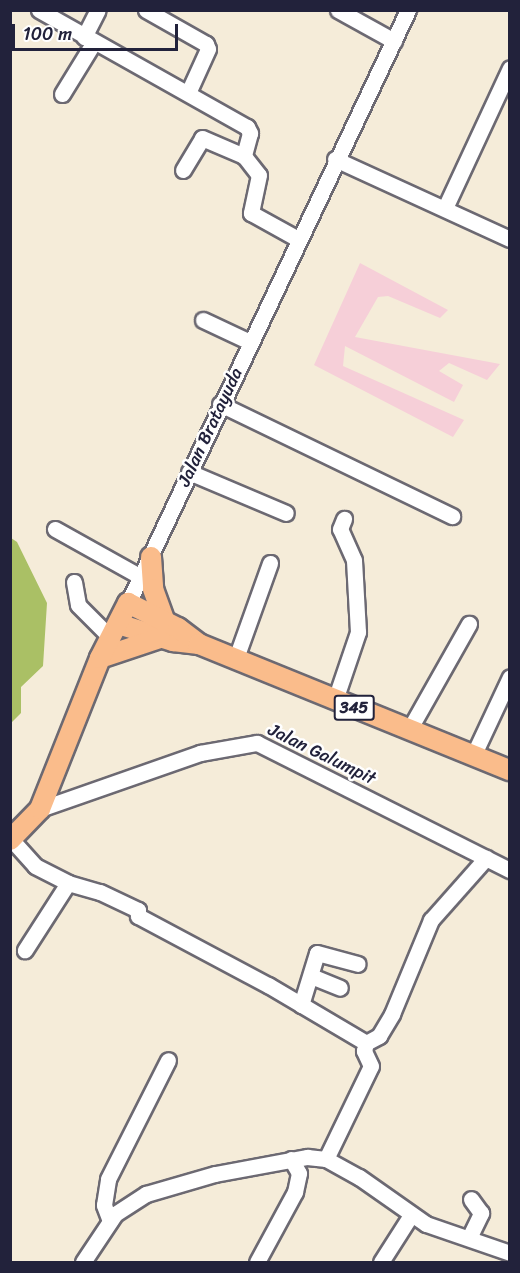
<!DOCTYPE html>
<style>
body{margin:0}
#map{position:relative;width:520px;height:1273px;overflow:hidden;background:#f5ecd9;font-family:Sriracha,sans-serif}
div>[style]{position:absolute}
.built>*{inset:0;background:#f6cfd8}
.green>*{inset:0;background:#aac065}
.roads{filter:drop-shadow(2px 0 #6c6972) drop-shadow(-2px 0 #6c6972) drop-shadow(0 2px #6c6972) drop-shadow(0 -2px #6c6972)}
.minor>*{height:15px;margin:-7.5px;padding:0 7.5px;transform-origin:7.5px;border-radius:7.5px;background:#fff}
.major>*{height:20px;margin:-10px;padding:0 10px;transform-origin:10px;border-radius:10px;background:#fabc8b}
span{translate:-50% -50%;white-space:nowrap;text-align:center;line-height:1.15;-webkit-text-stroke:5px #fff;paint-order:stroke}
.shield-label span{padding:2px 4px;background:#fff;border:2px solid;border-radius:4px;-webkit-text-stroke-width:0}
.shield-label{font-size:16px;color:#22223b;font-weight:700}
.street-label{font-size:18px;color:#22223b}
.frame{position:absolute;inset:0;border:12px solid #22223b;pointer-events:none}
.scale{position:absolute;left:12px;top:24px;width:166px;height:27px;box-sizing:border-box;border:3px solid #22223b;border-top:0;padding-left:8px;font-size:18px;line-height:21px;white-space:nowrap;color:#22223b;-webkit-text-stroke:4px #fff;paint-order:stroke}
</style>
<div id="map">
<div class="built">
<div style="clip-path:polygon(360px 263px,448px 310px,440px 318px,388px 296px,378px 297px,355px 337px,500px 364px,487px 380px,449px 363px,439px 371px,463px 385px,454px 402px,345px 346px,343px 366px,464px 420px,453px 437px,314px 365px)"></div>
</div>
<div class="green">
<div style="clip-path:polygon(11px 538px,17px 542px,47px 603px,43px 666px,21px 687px,21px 713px,11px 723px)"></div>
</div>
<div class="roads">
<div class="minor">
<div style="left:39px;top:10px;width:239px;rotate:29.4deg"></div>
<div style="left:247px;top:127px;width:7px;rotate:63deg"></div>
<div style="left:250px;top:133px;width:24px;rotate:105deg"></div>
<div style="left:244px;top:156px;width:24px;rotate:52deg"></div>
<div style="left:259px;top:175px;width:39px;rotate:102deg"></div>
<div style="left:251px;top:213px;width:54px;rotate:29deg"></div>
<div style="left:146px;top:10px;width:69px;rotate:29.5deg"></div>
<div style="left:206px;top:44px;width:5px;rotate:68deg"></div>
<div style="left:208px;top:49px;width:48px;rotate:114.4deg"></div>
<div style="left:338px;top:10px;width:64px;rotate:29deg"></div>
<div style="left:84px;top:37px;width:30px;rotate:-63deg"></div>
<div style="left:62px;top:94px;width:61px;rotate:-58.4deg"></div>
<div style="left:335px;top:159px;width:192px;rotate:24.6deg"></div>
<div style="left:183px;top:170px;width:37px;rotate:-59deg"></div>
<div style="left:202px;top:138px;width:46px;rotate:23.2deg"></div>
<div style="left:445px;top:208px;width:154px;rotate:-65.1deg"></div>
<div style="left:203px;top:320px;width:52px;rotate:25.1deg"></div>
<div style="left:220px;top:404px;width:258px;rotate:25.8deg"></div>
<div style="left:189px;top:472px;width:105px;rotate:22.9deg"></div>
<div style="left:55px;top:529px;width:98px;rotate:29.2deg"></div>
<div style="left:74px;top:582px;width:23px;rotate:80deg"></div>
<div style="left:78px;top:605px;width:47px;rotate:45deg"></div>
<div style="left:128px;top:603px;width:656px;rotate:-64.72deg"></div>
<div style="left:236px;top:658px;width:101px;rotate:-70.3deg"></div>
<div style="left:335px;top:700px;width:72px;rotate:-71.3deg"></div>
<div style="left:358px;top:632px;width:72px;rotate:-93.2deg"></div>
<div style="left:354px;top:560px;width:34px;rotate:-114deg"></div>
<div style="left:340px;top:529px;width:11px;rotate:-68deg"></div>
<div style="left:409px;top:730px;width:122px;rotate:-60.5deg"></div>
<div style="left:473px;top:756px;width:87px;rotate:-64.9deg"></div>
<div style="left:40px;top:809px;width:170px;rotate:-19.3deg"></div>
<div style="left:200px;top:753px;width:58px;rotate:-10deg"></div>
<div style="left:257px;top:743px;width:283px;rotate:26.7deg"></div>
<div style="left:11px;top:839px;width:36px;rotate:48deg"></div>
<div style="left:35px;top:866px;width:37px;rotate:27deg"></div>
<div style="left:68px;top:883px;width:80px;rotate:122.7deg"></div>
<div style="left:68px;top:883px;width:33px;rotate:16deg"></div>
<div style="left:100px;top:892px;width:42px;rotate:25.3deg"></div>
<div style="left:138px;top:910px;width:6px;rotate:90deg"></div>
<div style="left:138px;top:916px;width:147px;rotate:28deg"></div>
<div style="left:268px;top:985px;width:114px;rotate:30.6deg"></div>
<div style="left:311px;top:976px;width:31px;rotate:22deg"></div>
<div style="left:301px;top:1005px;width:54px;rotate:-72.9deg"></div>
<div style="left:317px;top:953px;width:42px;rotate:15deg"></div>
<div style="left:366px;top:1043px;width:15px;rotate:-28deg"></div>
<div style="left:379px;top:1036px;width:26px;rotate:-59deg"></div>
<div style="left:392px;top:1014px;width:102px;rotate:-67.5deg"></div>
<div style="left:431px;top:920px;width:83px;rotate:-48.4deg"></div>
<div style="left:326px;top:1159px;width:103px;rotate:-64.2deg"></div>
<div style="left:371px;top:1066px;width:17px;rotate:-115deg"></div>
<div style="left:364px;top:1051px;width:8px;rotate:-76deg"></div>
<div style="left:110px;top:1221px;width:17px;rotate:-111deg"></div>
<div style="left:104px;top:1205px;width:26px;rotate:-81deg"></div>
<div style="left:108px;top:1179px;width:133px;rotate:-63.2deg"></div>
<div style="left:469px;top:1238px;width:28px;rotate:-64deg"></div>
<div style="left:481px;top:1213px;width:17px;rotate:-126deg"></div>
<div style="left:83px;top:1262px;width:58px;rotate:-56.3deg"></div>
<div style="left:115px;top:1214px;width:37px;rotate:-33deg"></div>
<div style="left:146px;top:1194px;width:72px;rotate:-16.2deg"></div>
<div style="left:215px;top:1174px;width:94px;rotate:-10.5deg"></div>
<div style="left:307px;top:1157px;width:19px;rotate:6deg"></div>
<div style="left:326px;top:1159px;width:38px;rotate:29deg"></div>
<div style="left:359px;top:1177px;width:82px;rotate:35deg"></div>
<div style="left:426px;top:1224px;width:89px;rotate:19deg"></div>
<div style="left:257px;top:1262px;width:80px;rotate:-61.5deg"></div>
<div style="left:295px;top:1192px;width:19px;rotate:-78deg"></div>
<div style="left:299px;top:1173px;width:16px;rotate:-120deg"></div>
<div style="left:381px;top:1262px;width:56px;rotate:-57.4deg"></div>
</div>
<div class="major">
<div style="left:151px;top:557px;width:32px;rotate:86deg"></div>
<div style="left:153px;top:589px;width:35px;rotate:70deg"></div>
<div style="left:118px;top:624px;width:58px;rotate:17.2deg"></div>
<div style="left:173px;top:641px;width:26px;rotate:7deg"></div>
<div style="left:100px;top:658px;width:63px;rotate:-18.4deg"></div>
<div style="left:10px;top:840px;width:43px;rotate:-45.9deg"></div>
<div style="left:40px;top:809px;width:162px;rotate:-68.3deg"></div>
<div style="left:100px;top:658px;width:62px;rotate:-63deg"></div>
<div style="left:128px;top:603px;width:56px;rotate:26.6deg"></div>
<div style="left:178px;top:628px;width:26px;rotate:37deg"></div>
<div style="left:199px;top:644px;width:336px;rotate:22.1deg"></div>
</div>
</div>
<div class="shield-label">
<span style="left:354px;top:708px">345</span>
</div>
<div class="street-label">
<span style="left:210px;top:427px;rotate:-65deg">Jalan Bratayuda</span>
<span style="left:322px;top:754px;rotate:26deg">Jalan Galumpit</span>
</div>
<div class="frame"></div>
<div class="scale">100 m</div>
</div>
